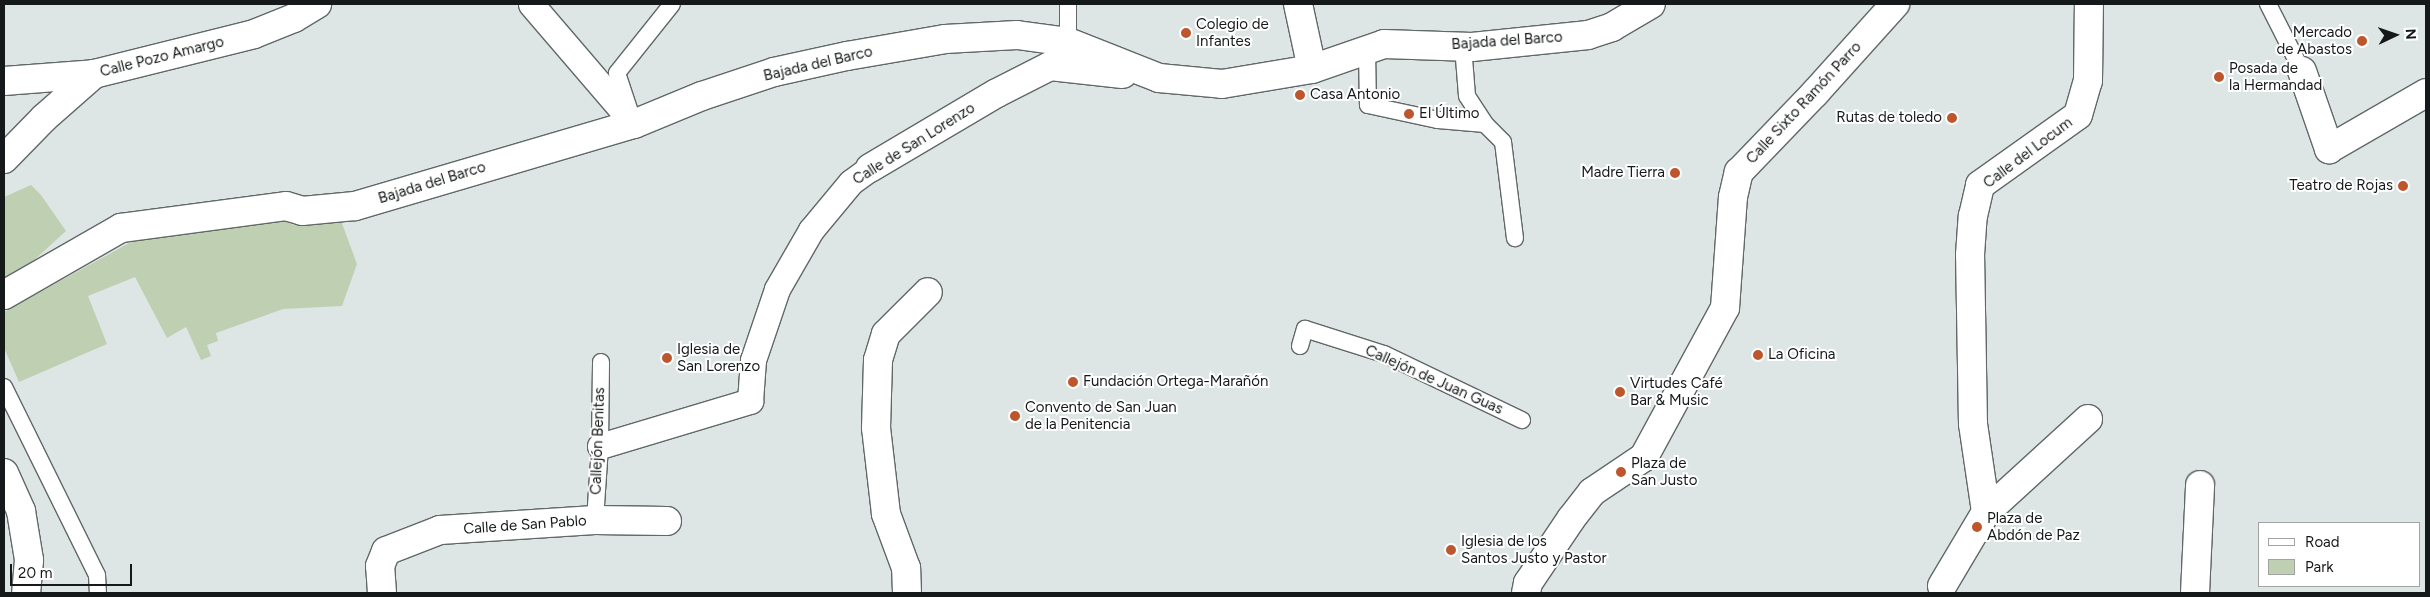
<!DOCTYPE html>
<meta charset="utf-8">
<style>
body{margin:0}
#map{position:relative;width:2430px;height:597px;overflow:hidden;background:#dee6e5;font-family:Figtree,sans-serif}
div>[style]{position:absolute}
.green>*{inset:0;background:#bfcfb2}
.roads{filter:drop-shadow(1px 0 #616867) drop-shadow(-1px 0 #616867) drop-shadow(0 1px #616867) drop-shadow(0 -1px #616867)}
.service>*{height:16px;margin:-8px;padding:0 8px;transform-origin:8px;border-radius:8px;background:#fff}
.pedestrian>*{height:25px;margin:-12.5px;padding:0 12.5px;transform-origin:12.5px;border-radius:12.5px;background:#fff}
.minor>*{height:28px;margin:-14px;padding:0 14px;transform-origin:14px;border-radius:14px;background:#fff}
.tertiary>*{height:28px;margin:-14px;padding:0 14px;transform-origin:14px;border-radius:14px;background:#fff}
.dots>*{width:14px;height:14px;translate:-50% -50%;box-sizing:border-box;border:2px solid #fff;border-radius:50%}
span{translate:-50% -50%;white-space:nowrap;text-align:center;line-height:1.15;-webkit-text-stroke:4px #fff;paint-order:stroke}
.poi-label{font-size:15px;color:#161919}
.left{translate:0 -50%;text-align:left}
.right{translate:-100% -50%;text-align:right}
.street-label{font-size:15px;color:#161919}
.frame{position:absolute;inset:0;border:5px solid #161919;pointer-events:none}
.legend{position:absolute;left:2258px;top:522px;width:162px;height:65px;box-sizing:border-box;background:#fff;border:1px solid #a2a3a3;margin:0;padding:6px 9px;list-style:none;font-size:15px;color:#161919}
.legend li{display:flex;align-items:center;gap:10px;height:25px}
.legend b{width:25px;border:1px solid #a2a3a3}
.north{position:absolute;left:2370px;top:10px;width:50px;height:50px;-webkit-text-stroke:4px #fff;paint-order:stroke;rotate:87deg;font-size:14px;font-weight:700;line-height:20px;text-align:center;color:#161919}
.north::after{content:'';display:block;margin:auto;width:18px;height:22px;background:#161919;clip-path:polygon(50% 0,100% 100%,50% 72%,0 100%)}
.scale{position:absolute;left:10px;top:564px;width:122px;height:22px;box-sizing:border-box;border:2px solid #161919;border-top:0;padding-left:6px;font-size:15px;line-height:18px;white-space:nowrap;color:#161919;-webkit-text-stroke:4px #fff;paint-order:stroke}
</style>
<div id="map">
<div class="green">
<div style="clip-path:polygon(31px 185px,41px 195px,66px 231px,21px 272px,4px 280px,4px 197px)"></div>
<div style="clip-path:polygon(340px 218px,357px 264px,342px 306px,283px 309px,216px 333px,218px 341px,207px 345px,211px 356px,201px 360px,186px 327px,167px 338px,135px 277px,88px 296px,107px 344px,19px 382px,4px 348px,4px 312px,131px 242px,278px 219px,294px 225px)"></div>
</div>
<div class="roads">
<div class="service">
<div style="left:1068px;top:4px;width:38px;rotate:90deg"></div>
<div style="left:2268px;top:4px;width:75px;rotate:63.1deg"></div>
<div style="left:1463px;top:46px;width:50px;rotate:85.4deg"></div>
<div style="left:1467px;top:96px;width:33px;rotate:57deg"></div>
<div style="left:1485px;top:124px;width:25px;rotate:45deg"></div>
<div style="left:1503px;top:142px;width:97px;rotate:82.9deg"></div>
<div style="left:1367px;top:50px;width:55px;rotate:89deg"></div>
<div style="left:1368px;top:105px;width:72px;rotate:12.1deg"></div>
<div style="left:1438px;top:120px;width:47px;rotate:4.9deg"></div>
<div style="left:630px;top:112px;width:41px;rotate:-108.4deg"></div>
<div style="left:617px;top:73px;width:88px;rotate:-51.4deg"></div>
<div style="left:1300px;top:346px;width:18px;rotate:-74deg"></div>
<div style="left:1305px;top:329px;width:83px;rotate:17.6deg"></div>
<div style="left:1384px;top:354px;width:153px;rotate:25.6deg"></div>
<div style="left:4px;top:387px;width:210px;rotate:63.7deg"></div>
<div style="left:97px;top:575px;width:18px;rotate:87deg"></div>
<div style="left:595px;top:520px;width:74px;rotate:-86.1deg"></div>
<div style="left:600px;top:446px;width:84px;rotate:-89.3deg"></div>
</div>
<div class="pedestrian">
<div style="left:531px;top:4px;width:158px;rotate:49.4deg"></div>
<div style="left:600px;top:446px;width:157px;rotate:-16.7deg"></div>
<div style="left:750px;top:401px;width:41px;rotate:-85.8deg"></div>
<div style="left:753px;top:360px;width:75px;rotate:-71.3deg"></div>
<div style="left:777px;top:289px;width:68px;rotate:-60deg"></div>
<div style="left:811px;top:230px;width:62px;rotate:-50.2deg"></div>
<div style="left:851px;top:182px;width:24px;rotate:-36deg"></div>
</div>
<div class="minor">
<div style="left:1298px;top:4px;width:66px;rotate:77.8deg"></div>
<div style="left:2302px;top:71px;width:83px;rotate:70.9deg"></div>
<div style="left:2329px;top:149px;width:112px;rotate:-30deg"></div>
<div style="left:4px;top:81px;width:90px;rotate:-4.4deg"></div>
<div style="left:4px;top:159px;width:57px;rotate:-45.7deg"></div>
<div style="left:44px;top:118px;width:67px;rotate:-41.3deg"></div>
<div style="left:94px;top:74px;width:165px;rotate:-14deg"></div>
<div style="left:254px;top:34px;width:43px;rotate:-21.8deg"></div>
<div style="left:294px;top:18px;width:27px;rotate:-31deg"></div>
<div style="left:870px;top:168px;width:147px;rotate:-30.6deg"></div>
<div style="left:997px;top:93px;width:59px;rotate:-27deg"></div>
<div style="left:1050px;top:66px;width:73px;rotate:6.3deg"></div>
<div style="left:4px;top:295px;width:135px;rotate:-29.8deg"></div>
<div style="left:121px;top:228px;width:166px;rotate:-7.6deg"></div>
<div style="left:286px;top:206px;width:17px;rotate:17deg"></div>
<div style="left:302px;top:211px;width:53px;rotate:-5.4deg"></div>
<div style="left:355px;top:206px;width:291px;rotate:-16.4deg"></div>
<div style="left:634px;top:124px;width:74px;rotate:-22.4deg"></div>
<div style="left:702px;top:96px;width:76px;rotate:-18.4deg"></div>
<div style="left:774px;top:72px;width:75px;rotate:-12.4deg"></div>
<div style="left:847px;top:56px;width:99px;rotate:-9.8deg"></div>
<div style="left:945px;top:39px;width:72px;rotate:-3.2deg"></div>
<div style="left:1017px;top:35px;width:51px;rotate:7.8deg"></div>
<div style="left:1068px;top:42px;width:98px;rotate:21.6deg"></div>
<div style="left:1159px;top:78px;width:63px;rotate:5.4deg"></div>
<div style="left:1222px;top:84px;width:91px;rotate:-9.5deg"></div>
<div style="left:1312px;top:69px;width:76px;rotate:-19.1deg"></div>
<div style="left:1384px;top:44px;width:88px;rotate:2deg"></div>
<div style="left:1472px;top:47px;width:117px;rotate:-5.9deg"></div>
<div style="left:1588px;top:35px;width:25px;rotate:-18deg"></div>
<div style="left:1612px;top:27px;width:45px;rotate:-30.5deg"></div>
<div style="left:2088px;top:419px;width:138px;rotate:137.6deg"></div>
<div style="left:1986px;top:512px;width:89px;rotate:-98.4deg"></div>
<div style="left:1973px;top:424px;width:169px;rotate:-91deg"></div>
<div style="left:1970px;top:255px;width:39px;rotate:-86deg"></div>
<div style="left:1973px;top:216px;width:32px;rotate:-77deg"></div>
<div style="left:1980px;top:185px;width:120px;rotate:-35.5deg"></div>
<div style="left:2078px;top:115px;width:35px;rotate:-74deg"></div>
<div style="left:2088px;top:81px;width:77px;rotate:-89.3deg"></div>
<div style="left:1942px;top:586px;width:86px;rotate:-59.3deg"></div>
<div style="left:382px;top:593px;width:27px;rotate:-94deg"></div>
<div style="left:380px;top:566px;width:16px;rotate:-68deg"></div>
<div style="left:386px;top:551px;width:58px;rotate:-21.3deg"></div>
<div style="left:440px;top:530px;width:155px;rotate:-3.7deg"></div>
<div style="left:595px;top:520px;width:72px;rotate:0.8deg"></div>
<div style="left:907px;top:593px;width:25px;rotate:-92deg"></div>
<div style="left:906px;top:568px;width:58px;rotate:-110.3deg"></div>
<div style="left:886px;top:514px;width:87px;rotate:-96.6deg"></div>
<div style="left:876px;top:428px;width:68px;rotate:-88.3deg"></div>
<div style="left:878px;top:360px;width:27px;rotate:-73deg"></div>
<div style="left:886px;top:334px;width:59px;rotate:-45deg"></div>
<div style="left:1526px;top:593px;width:10px;rotate:-79deg"></div>
<div style="left:1528px;top:583px;width:77px;rotate:-56.1deg"></div>
<div style="left:1571px;top:519px;width:34px;rotate:-52deg"></div>
<div style="left:1592px;top:492px;width:63px;rotate:-33.9deg"></div>
<div style="left:1644px;top:457px;width:170px;rotate:-61.5deg"></div>
<div style="left:1725px;top:308px;width:111px;rotate:-85.9deg"></div>
<div style="left:1733px;top:197px;width:26px;rotate:-77deg"></div>
<div style="left:1739px;top:172px;width:110px;rotate:-46.1deg"></div>
<div style="left:1815px;top:93px;width:120px;rotate:-48deg"></div>
<div style="left:2195px;top:593px;width:108px;rotate:-87.3deg"></div>
</div>
<div class="tertiary">
<div style="left:4px;top:473px;width:42px;rotate:65.9deg"></div>
<div style="left:21px;top:511px;width:50px;rotate:80.7deg"></div>
<div style="left:29px;top:560px;width:33px;rotate:95deg"></div>
</div>
</div>
<div class="dots">
<div style="left:1186px;top:33px;background:#be562d"></div>
<div style="left:2362px;top:41px;background:#be562d"></div>
<div style="left:2219px;top:77px;background:#be562d"></div>
<div style="left:1300px;top:95px;background:#be562d"></div>
<div style="left:1409px;top:114px;background:#be562d"></div>
<div style="left:1952px;top:118px;background:#be562d"></div>
<div style="left:1675px;top:173px;background:#be562d"></div>
<div style="left:2403px;top:186px;background:#be562d"></div>
<div style="left:1758px;top:355px;background:#be562d"></div>
<div style="left:667px;top:358px;background:#be562d"></div>
<div style="left:1073px;top:382px;background:#be562d"></div>
<div style="left:1620px;top:392px;background:#be562d"></div>
<div style="left:1015px;top:416px;background:#be562d"></div>
<div style="left:1621px;top:472px;background:#be562d"></div>
<div style="left:1977px;top:527px;background:#be562d"></div>
<div style="left:1451px;top:550px;background:#be562d"></div>
</div>
<div class="poi-label">
<span class="left" style="left:1196px;top:33px">Colegio de<br>Infantes</span>
<span class="right" style="left:2352px;top:41px">Mercado<br>de Abastos</span>
<span class="left" style="left:2229px;top:77px">Posada de<br>la Hermandad</span>
<span class="left" style="left:1310px;top:95px">Casa Antonio</span>
<span class="left" style="left:1419px;top:114px">El Último</span>
<span class="right" style="left:1942px;top:118px">Rutas de toledo</span>
<span class="right" style="left:1665px;top:173px">Madre Tierra</span>
<span class="right" style="left:2393px;top:186px">Teatro de Rojas</span>
<span class="left" style="left:677px;top:358px">Iglesia de<br>San Lorenzo</span>
<span class="left" style="left:1768px;top:355px">La Oficina</span>
<span class="left" style="left:1083px;top:382px">Fundación Ortega-Marañón</span>
<span class="left" style="left:1630px;top:392px">Virtudes Café<br>Bar &amp; Music</span>
<span class="left" style="left:1025px;top:416px">Convento de San Juan<br>de la Penitencia</span>
<span class="left" style="left:1631px;top:472px">Plaza de<br>San Justo</span>
<span class="left" style="left:1987px;top:527px">Plaza de<br>Abdón de Paz</span>
<span class="left" style="left:1461px;top:550px">Iglesia de los<br>Santos Justo y Pastor</span>
</div>
<div class="street-label">
<span style="left:1507px;top:41px;rotate:-4deg">Bajada del Barco</span>
<span style="left:162px;top:57px;rotate:-14deg">Calle Pozo Amargo</span>
<span style="left:818px;top:64px;rotate:-13deg">Bajada del Barco</span>
<span style="left:1804px;top:103px;rotate:-47deg">Calle Sixto Ramón Parro</span>
<span style="left:914px;top:144px;rotate:-32deg">Calle de San Lorenzo</span>
<span style="left:2028px;top:153px;rotate:-37deg">Calle del Locum</span>
<span style="left:432px;top:183px;rotate:-17deg">Bajada del Barco</span>
<span style="left:1434px;top:380px;rotate:24deg">Callejón de Juan Guas</span>
<span style="left:598px;top:441px;rotate:-88deg">Callejón Benitas</span>
<span style="left:525px;top:525px;rotate:-4deg">Calle de San Pablo</span>
</div>
<div class="frame"></div>
<ul class="legend">
<li><b style="height:6px;background:#fff"></b>Road</li>
<li><b style="height:14px;background:#bfcfb2"></b>Park</li>
</ul>
<div class="north">N</div>
<div class="scale">20 m</div>
</div>
